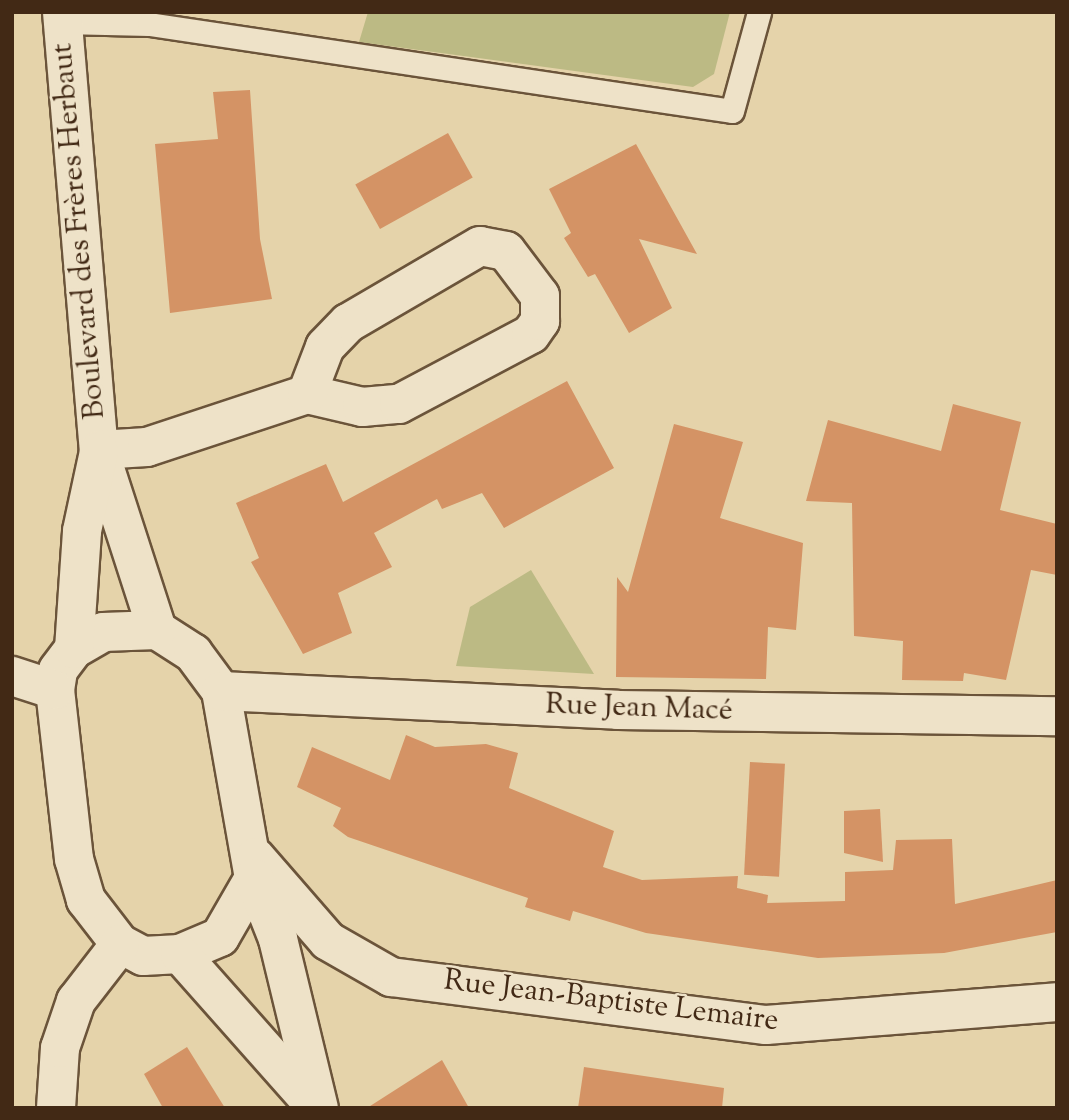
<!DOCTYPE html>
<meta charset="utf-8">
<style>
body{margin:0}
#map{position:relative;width:1069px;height:1120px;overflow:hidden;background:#e5d3aa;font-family:"Sorts Mill Goudy",serif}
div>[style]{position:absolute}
.green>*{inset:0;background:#bcba84}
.building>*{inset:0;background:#d49365;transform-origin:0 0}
.roads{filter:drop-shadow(2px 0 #6b543a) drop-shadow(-2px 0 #6b543a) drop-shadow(0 2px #6b543a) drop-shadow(0 -2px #6b543a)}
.lane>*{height:23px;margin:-11.5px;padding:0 11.5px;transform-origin:11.5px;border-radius:11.5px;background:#eee2c8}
.street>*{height:38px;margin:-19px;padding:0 19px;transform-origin:19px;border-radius:19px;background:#eee2c8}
span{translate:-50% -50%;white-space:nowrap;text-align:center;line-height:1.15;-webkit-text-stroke:5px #eee2c8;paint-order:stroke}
.street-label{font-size:30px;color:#422915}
.frame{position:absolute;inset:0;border:14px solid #422915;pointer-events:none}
</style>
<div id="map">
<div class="green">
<div style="clip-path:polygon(368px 12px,730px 12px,714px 74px,693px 87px,359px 42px)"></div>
<div style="clip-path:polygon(531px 570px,594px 674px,456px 666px,470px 607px)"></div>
</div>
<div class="building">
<div style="clip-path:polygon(250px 90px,260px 239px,272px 299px,170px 313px,155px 144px,218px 139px,213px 92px)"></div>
<div style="left:448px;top:133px;width:51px;height:106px;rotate:61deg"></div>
<div style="clip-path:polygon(636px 144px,697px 254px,639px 239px,672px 308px,629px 333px,595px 274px,588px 277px,564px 238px,571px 233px,549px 189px)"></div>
<div style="clip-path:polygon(567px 381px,614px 468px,504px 528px,482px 493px,442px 509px,437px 499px,374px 533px,392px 567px,338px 593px,352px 633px,303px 654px,251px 562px,259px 558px,236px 503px,326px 464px,343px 502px)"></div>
<div style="clip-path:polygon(953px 404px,1021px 422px,1000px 510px,1057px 524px,1057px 575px,1031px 570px,1006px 680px,964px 673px,963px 681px,902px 680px,903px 641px,854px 636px,852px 503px,806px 501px,828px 420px,941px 451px)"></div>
<div style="clip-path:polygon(674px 424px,743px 442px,720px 518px,803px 543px,796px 630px,768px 627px,766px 679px,616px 677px,617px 577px,628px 592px)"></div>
<div style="clip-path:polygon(406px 735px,435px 747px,486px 744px,518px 753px,509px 788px,614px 831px,603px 867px,642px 880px,738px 876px,737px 888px,768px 895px,767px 903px,845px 901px,845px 872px,893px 870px,896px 840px,952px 839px,955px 904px,1057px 880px,1057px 932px,944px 953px,818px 958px,646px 933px,573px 911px,570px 921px,525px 907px,528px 898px,348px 837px,333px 826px,341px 808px,297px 787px,312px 747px,390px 780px)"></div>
<div style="left:750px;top:762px;width:35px;height:113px;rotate:3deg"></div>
<div style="clip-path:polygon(880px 809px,883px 862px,844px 853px,844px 811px)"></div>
<div style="clip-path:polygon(187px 1047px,225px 1108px,163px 1108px,144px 1074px)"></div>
<div style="clip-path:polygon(442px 1060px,469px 1108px,367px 1108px)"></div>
<div style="clip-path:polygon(584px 1067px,724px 1088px,722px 1108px,578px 1108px)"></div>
</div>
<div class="roads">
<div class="lane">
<div style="left:62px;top:22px;width:87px;rotate:1.3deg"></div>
<div style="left:149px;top:24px;width:589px;rotate:8.49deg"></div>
<div style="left:732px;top:111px;width:103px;rotate:-74.7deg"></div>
</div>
<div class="street">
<div style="left:62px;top:12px;width:440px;rotate:85.2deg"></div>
<div style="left:99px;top:450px;width:189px;rotate:72.1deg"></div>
<div style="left:99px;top:450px;width:48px;rotate:-3.6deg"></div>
<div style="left:147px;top:447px;width:169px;rotate:-18.3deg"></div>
<div style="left:307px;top:394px;width:57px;rotate:13.3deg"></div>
<div style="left:362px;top:407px;width:37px;rotate:-5deg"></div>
<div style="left:399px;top:404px;width:149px;rotate:-27.9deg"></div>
<div style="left:531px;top:334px;width:16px;rotate:-55deg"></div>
<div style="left:540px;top:321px;width:25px;rotate:-90deg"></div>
<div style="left:540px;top:296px;width:56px;rotate:-127.1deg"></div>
<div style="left:506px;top:251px;width:26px;rotate:-169deg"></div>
<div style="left:480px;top:246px;width:153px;rotate:149.7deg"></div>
<div style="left:348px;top:323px;width:33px;rotate:134deg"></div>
<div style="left:325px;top:347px;width:50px;rotate:111deg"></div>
<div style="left:157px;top:630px;width:43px;rotate:32.6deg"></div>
<div style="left:193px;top:653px;width:47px;rotate:53.6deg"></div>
<div style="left:221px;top:691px;width:190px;rotate:80deg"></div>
<div style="left:254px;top:878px;width:68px;rotate:120deg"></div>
<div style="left:220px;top:937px;width:43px;rotate:157deg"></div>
<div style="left:180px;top:954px;width:37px;rotate:177deg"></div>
<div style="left:143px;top:956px;width:26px;rotate:-152deg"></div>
<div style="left:120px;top:944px;width:56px;rotate:-127.7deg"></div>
<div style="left:86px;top:900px;width:43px;rotate:-106.3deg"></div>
<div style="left:74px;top:859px;width:170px;rotate:-96.4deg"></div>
<div style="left:55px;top:690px;width:20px;rotate:-81deg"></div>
<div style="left:58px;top:670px;width:26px;rotate:-53deg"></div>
<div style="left:74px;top:649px;width:34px;rotate:-30deg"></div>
<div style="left:103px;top:632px;width:54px;rotate:-2.1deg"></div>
<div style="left:74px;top:649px;width:118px;rotate:-86.1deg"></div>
<div style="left:82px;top:531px;width:81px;rotate:-77.9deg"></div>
<div style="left:12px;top:676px;width:45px;rotate:18deg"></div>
<div style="left:221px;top:691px;width:397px;rotate:2.7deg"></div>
<div style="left:618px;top:710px;width:439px;rotate:0.8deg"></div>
<div style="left:255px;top:857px;width:111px;rotate:49deg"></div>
<div style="left:328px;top:941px;width:73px;rotate:29.7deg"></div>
<div style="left:391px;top:977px;width:378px;rotate:7.3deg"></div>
<div style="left:766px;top:1025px;width:292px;rotate:-4.5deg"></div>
<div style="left:254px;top:878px;width:66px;rotate:68.5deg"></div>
<div style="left:278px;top:939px;width:174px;rotate:76.4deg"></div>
<div style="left:180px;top:954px;width:200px;rotate:48.4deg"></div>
<div style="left:56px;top:1108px;width:60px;rotate:-86.2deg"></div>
<div style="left:60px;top:1048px;width:50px;rotate:-71.2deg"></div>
<div style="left:76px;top:1001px;width:72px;rotate:-52.3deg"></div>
</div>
</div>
<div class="street-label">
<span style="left:80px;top:231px;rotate:-95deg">Boulevard des Frères Herbaut</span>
<span style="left:639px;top:709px;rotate:2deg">Rue Jean Macé</span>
<span style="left:611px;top:1002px;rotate:7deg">Rue Jean-Baptiste Lemaire</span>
</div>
<div class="frame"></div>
</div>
